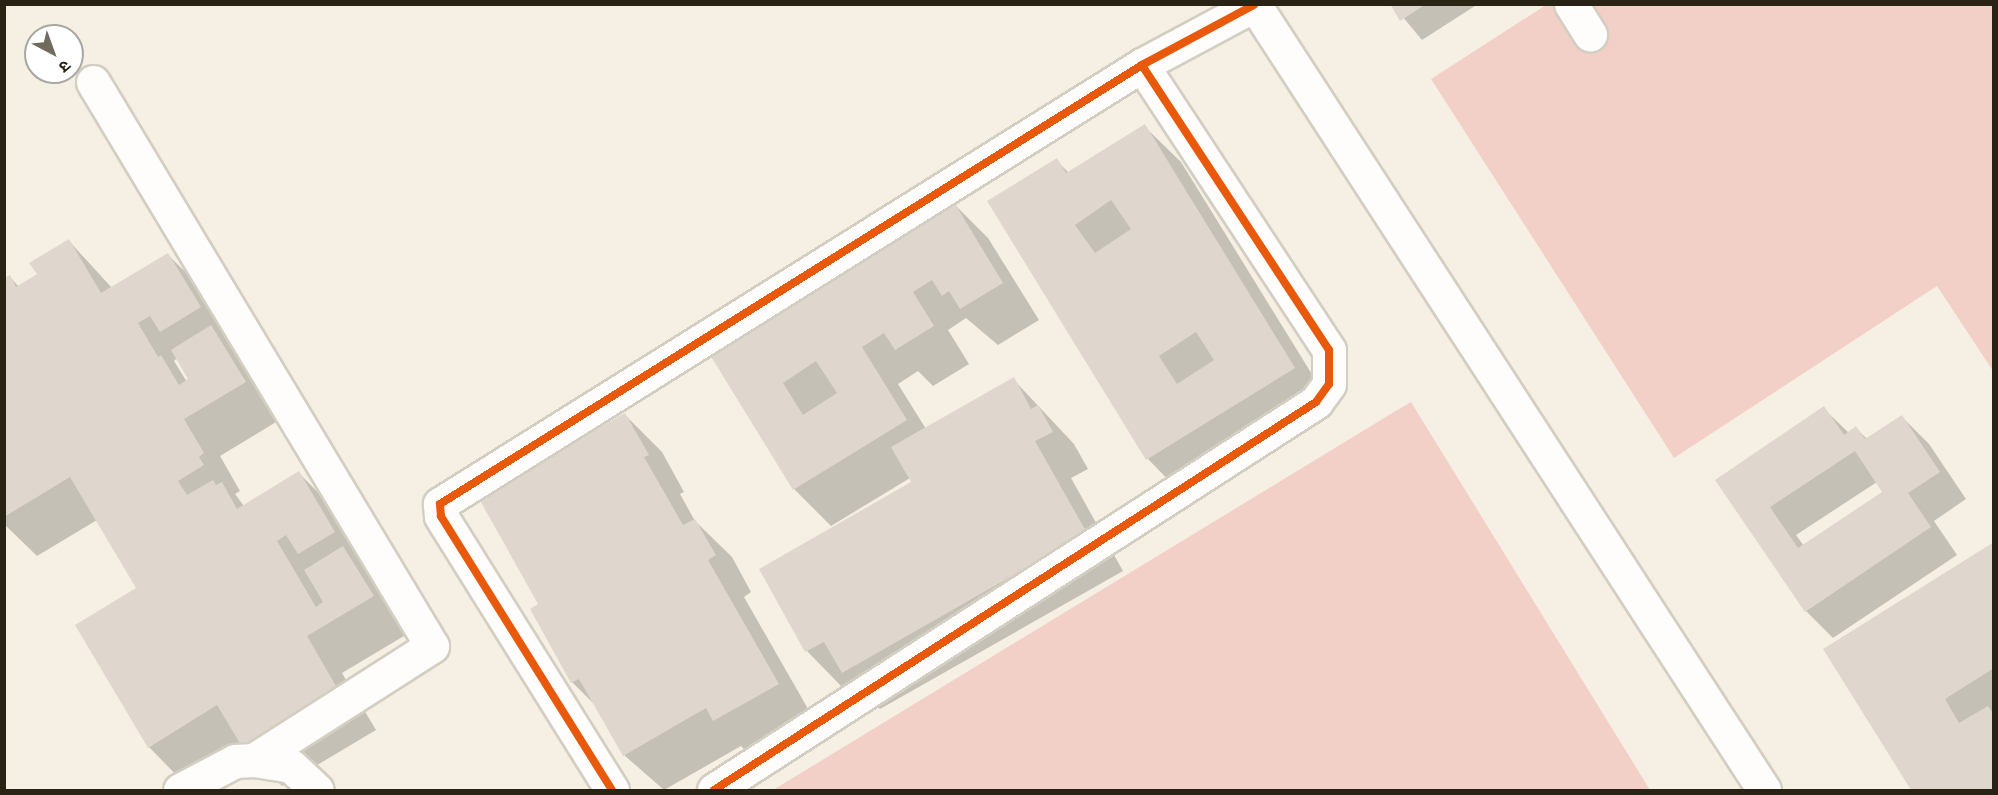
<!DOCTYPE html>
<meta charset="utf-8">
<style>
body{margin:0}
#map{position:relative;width:1998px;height:795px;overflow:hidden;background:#f6f0e4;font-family:Cabin,"Noto Sans Devanagari",sans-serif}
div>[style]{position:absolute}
.green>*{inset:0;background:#f3d0c7}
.shadow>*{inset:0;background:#0003}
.building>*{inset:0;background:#dfd7cd}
.roads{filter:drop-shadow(2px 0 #d4cec2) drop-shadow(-2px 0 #d4cec2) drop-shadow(0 2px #d4cec2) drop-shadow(0 -2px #d4cec2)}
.minor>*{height:33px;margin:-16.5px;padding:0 16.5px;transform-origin:16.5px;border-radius:16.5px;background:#fefdfb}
.cycleway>*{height:8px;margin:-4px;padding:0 4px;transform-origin:4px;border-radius:4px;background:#e8590c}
span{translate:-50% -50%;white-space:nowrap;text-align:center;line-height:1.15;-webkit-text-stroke:6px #fff;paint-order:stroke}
.frame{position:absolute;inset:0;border:6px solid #292316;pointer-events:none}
.north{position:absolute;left:24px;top:24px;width:60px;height:60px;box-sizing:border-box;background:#fff;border:2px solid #a9a7a2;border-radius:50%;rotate:139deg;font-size:16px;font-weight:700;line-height:24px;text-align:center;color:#292316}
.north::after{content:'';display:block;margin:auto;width:21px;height:27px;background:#716b5e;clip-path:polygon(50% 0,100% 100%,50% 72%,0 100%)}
</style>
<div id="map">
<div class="green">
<div style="clip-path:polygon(1546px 5px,1993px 5px,1993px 371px,1937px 286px,1674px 458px,1431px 79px)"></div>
<div style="clip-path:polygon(1411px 402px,1650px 790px,773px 790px,1394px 412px)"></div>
</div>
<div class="shadow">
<div style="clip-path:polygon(1392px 4px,1478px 4px,1422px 40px)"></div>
<div style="clip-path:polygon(1144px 126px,1181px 162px,1331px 405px,1184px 496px,1148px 459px,989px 201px,1056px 160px,1069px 173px)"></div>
<div style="clip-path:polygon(951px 201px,988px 238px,1039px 320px,998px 345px,966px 318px,948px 330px,969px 364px,933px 386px,918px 371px,898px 384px,926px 429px,1013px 379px,1074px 444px,1088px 469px,1071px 478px,1123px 571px,880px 709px,853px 683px,843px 688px,807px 651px,913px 483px,910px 478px,831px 526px,794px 489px,709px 350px)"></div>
<div style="clip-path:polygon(evenodd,69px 241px,112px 288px,168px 255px,205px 291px,236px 345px,232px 348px,248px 364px,281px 419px,220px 456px,240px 491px,235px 494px,244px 506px,299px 473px,335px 510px,371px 570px,367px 572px,380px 584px,409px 633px,342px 673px,376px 730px,282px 786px,245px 749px,185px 784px,149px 747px,139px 589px,97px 520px,37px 556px,4px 524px,9px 276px,19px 287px,39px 275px,69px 241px,177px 358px,190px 380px,187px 382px,174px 361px,177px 358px)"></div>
<div style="clip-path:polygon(evenodd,1823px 408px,1849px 433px,1856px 428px,1867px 439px,1901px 416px,1929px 444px,1966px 499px,1934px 521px,1957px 555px,1833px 638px,1806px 611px,1717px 480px,1823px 408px,1877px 482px,1884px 493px,1804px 546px,1796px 535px,1877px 482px)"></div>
<div style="clip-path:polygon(625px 415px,662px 452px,684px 492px,680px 494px,695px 521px,732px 557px,751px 592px,744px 597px,815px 721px,751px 757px,741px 746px,664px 790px,624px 755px,595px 705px,572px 682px,540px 605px)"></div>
<div style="clip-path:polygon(1994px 544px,1994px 790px,1913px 790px,1825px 650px)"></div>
</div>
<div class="building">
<div style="clip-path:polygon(1390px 4px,1426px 4px,1400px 21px)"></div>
<div style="clip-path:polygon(evenodd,1145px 124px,1295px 368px,1146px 460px,987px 201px,1057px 158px,1066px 173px,1145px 124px,1111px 200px,1131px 229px,1095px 253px,1075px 225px,1111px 200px,1145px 124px,1196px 332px,1214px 360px,1177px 384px,1159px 356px,1196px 332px)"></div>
<div style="clip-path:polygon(evenodd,952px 199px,1003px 283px,960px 309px,949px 291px,942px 296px,932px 280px,913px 292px,934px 326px,895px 350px,884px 333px,862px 347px,907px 420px,793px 490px,707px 350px,952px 199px,816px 361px,837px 393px,803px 415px,783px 383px,816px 361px)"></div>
<div style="clip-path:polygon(69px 239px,101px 293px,168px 253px,201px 307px,160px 332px,150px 316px,138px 323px,158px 357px,161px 355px,179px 385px,188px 379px,171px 350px,211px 325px,246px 382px,184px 419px,204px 453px,199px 457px,204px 465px,178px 481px,187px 495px,213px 480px,216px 485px,222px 482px,237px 509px,299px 471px,335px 532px,298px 554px,286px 535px,277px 541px,316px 607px,323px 602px,304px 570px,343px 546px,374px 596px,307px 636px,340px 693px,244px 750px,217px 705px,148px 748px,75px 625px,136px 588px,70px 477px,4px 517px,4px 278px,10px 275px,16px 287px,37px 274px,29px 263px)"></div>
<div style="clip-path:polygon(1014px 377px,1031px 409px,1038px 405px,1053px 432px,1035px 441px,1087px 533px,842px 673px,824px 642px,805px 652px,759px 569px,911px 482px,891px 447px)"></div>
<div style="clip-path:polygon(evenodd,1824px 406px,1844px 435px,1856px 426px,1865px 439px,1902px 415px,1940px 472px,1908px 493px,1931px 527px,1805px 612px,1715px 480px,1824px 406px,1855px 451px,1882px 492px,1798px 548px,1770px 507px,1855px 451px)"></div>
<div style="clip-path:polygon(625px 413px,649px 455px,644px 457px,683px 525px,695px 519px,716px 555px,708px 560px,779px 684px,713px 721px,706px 708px,623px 756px,579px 679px,571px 683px,530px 609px,538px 604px,478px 497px)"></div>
<div style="clip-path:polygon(1994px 542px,1994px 668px,1945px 699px,1959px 723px,1988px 706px,1994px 715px,1994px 790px,1911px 790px,1823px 649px)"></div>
</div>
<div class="roads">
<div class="minor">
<div style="left:1254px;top:4px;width:937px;rotate:57.02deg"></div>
<div style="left:1571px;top:4px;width:36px;rotate:58deg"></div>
<div style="left:93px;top:82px;width:658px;rotate:58.99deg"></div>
<div style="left:432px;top:646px;width:211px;rotate:147.4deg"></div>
<div style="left:180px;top:790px;width:62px;rotate:-27.8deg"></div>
<div style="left:235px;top:761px;width:19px;rotate:-3deg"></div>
<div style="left:254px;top:760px;width:37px;rotate:9deg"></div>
<div style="left:291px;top:766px;width:35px;rotate:43deg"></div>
<div style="left:612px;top:790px;width:323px;rotate:-122deg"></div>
<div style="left:441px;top:516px;width:12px;rotate:-95deg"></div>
<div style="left:440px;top:504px;width:828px;rotate:-32.02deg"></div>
<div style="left:1142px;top:65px;width:127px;rotate:-28.2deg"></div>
<div style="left:714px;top:790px;width:716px;rotate:-32.8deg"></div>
<div style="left:1316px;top:402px;width:22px;rotate:-54deg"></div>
<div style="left:1329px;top:384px;width:34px;rotate:-90deg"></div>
<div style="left:1329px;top:350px;width:341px;rotate:-123.3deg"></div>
</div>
</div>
<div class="cycleway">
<div style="left:612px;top:790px;width:323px;rotate:-122deg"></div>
<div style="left:441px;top:516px;width:12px;rotate:-95deg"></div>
<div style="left:440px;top:504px;width:828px;rotate:-32.02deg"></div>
<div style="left:1142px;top:65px;width:127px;rotate:-28.2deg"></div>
<div style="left:714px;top:790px;width:716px;rotate:-32.8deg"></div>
<div style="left:1316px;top:402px;width:22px;rotate:-54deg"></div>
<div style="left:1329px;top:384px;width:34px;rotate:-90deg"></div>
<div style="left:1329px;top:350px;width:341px;rotate:-123.3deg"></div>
</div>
<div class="frame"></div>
<div class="north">उ</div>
</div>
